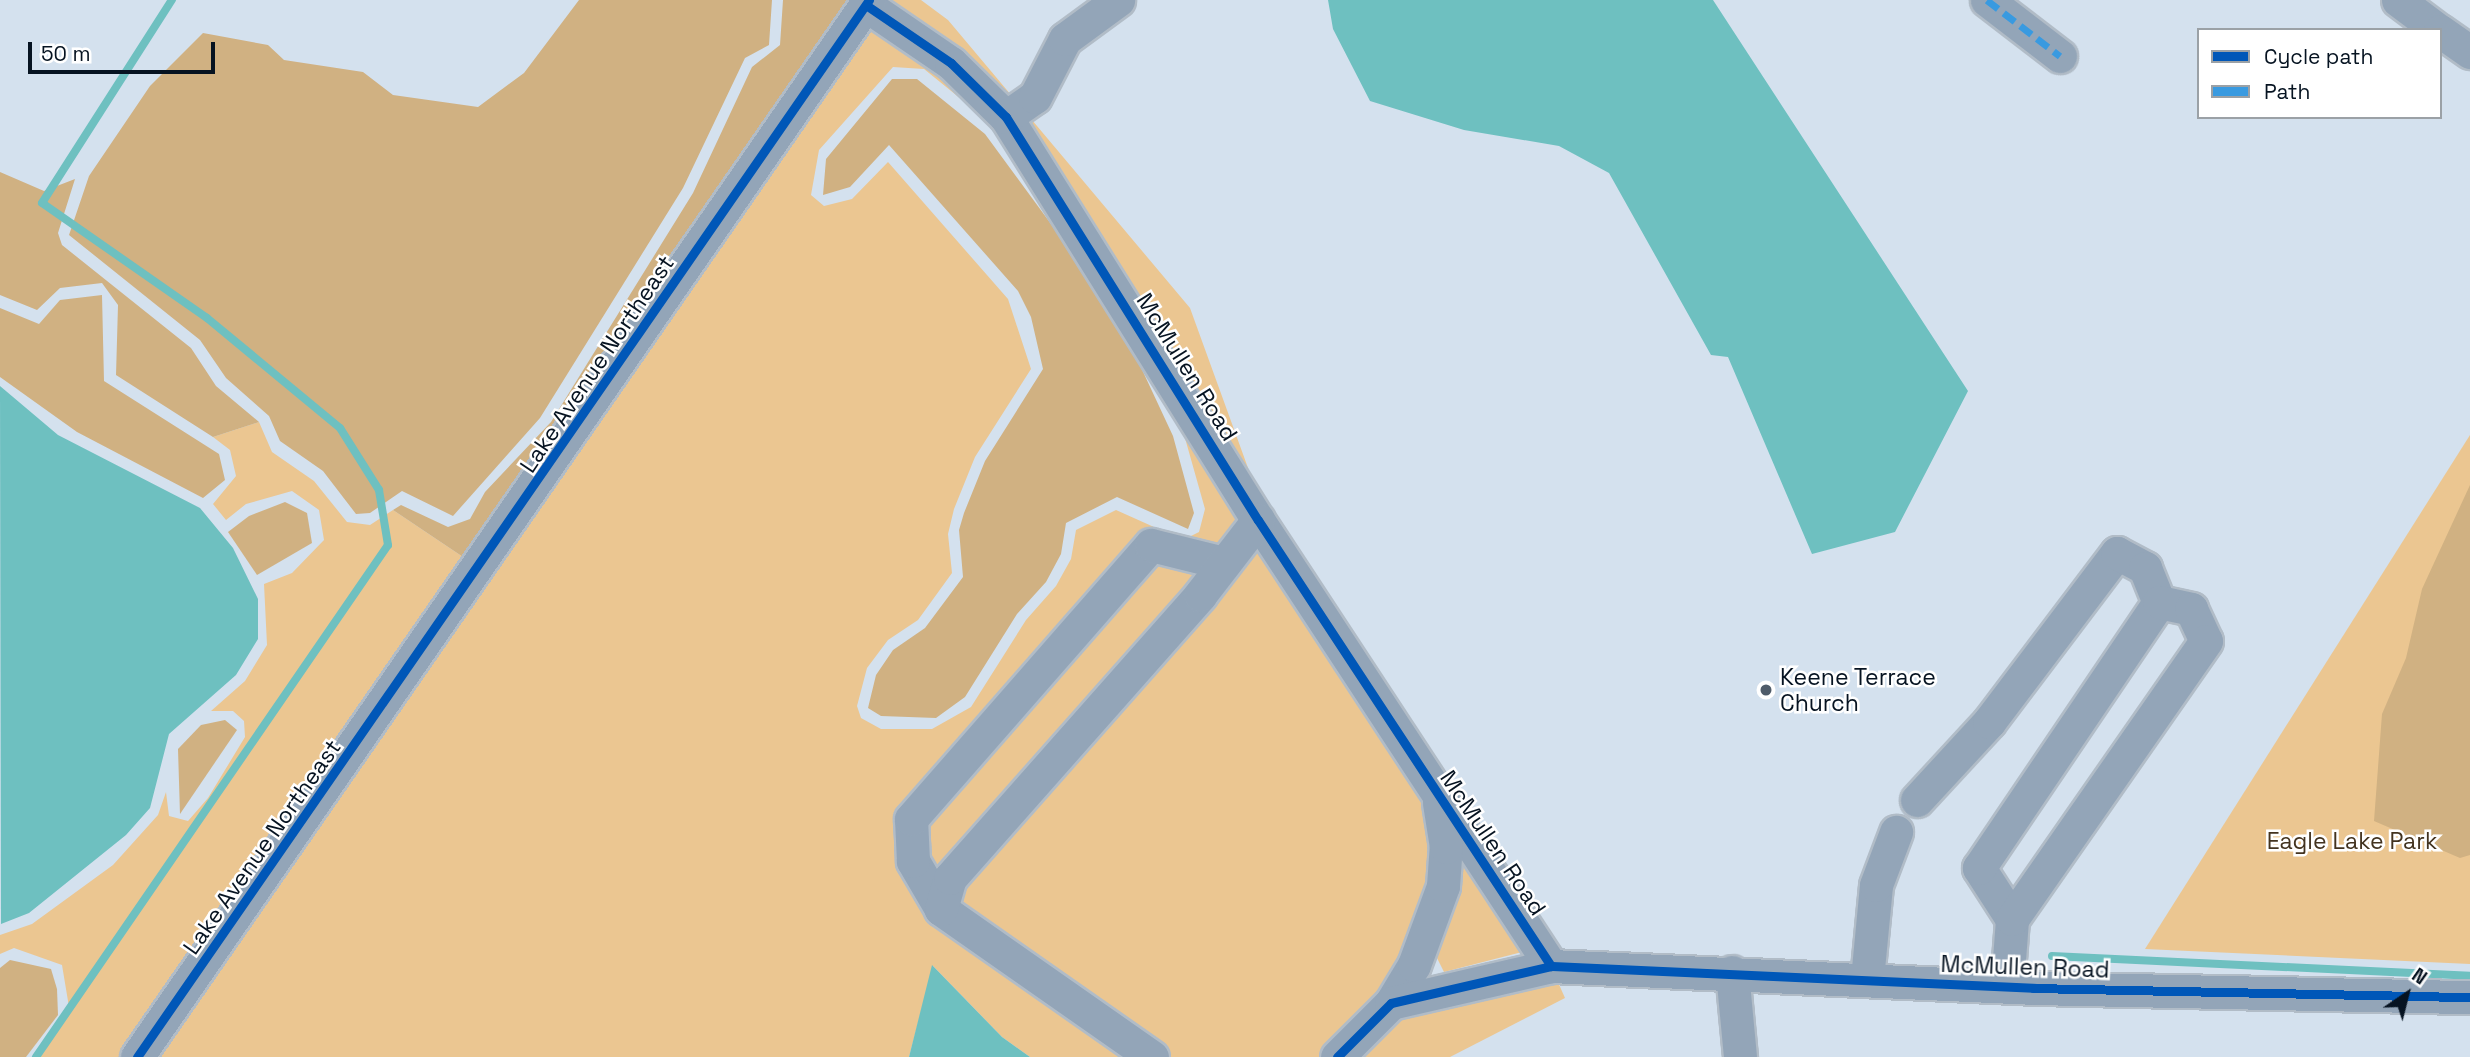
<!DOCTYPE html>
<style>
body{margin:0}
#map{position:relative;width:2470px;height:1057px;overflow:hidden;background:#d4e1ee;font-family:"Space Grotesk",sans-serif}
div>[style]{position:absolute}
.green>*{inset:0;background:#ebc691}
.forest>*{inset:0;background:#d0b182}
.water>*{inset:0;background:#6ec0c0}
.stream>*{height:8px;margin:-4px;padding:0 4px;transform-origin:4px;border-radius:4px;background:#6ec0c0}
.roads{filter:drop-shadow(2px 0 #b1bcc7) drop-shadow(-2px 0 #b1bcc7) drop-shadow(0 2px #b1bcc7) drop-shadow(0 -2px #b1bcc7)}
.minor>*{height:33px;margin:-16.5px;padding:0 16.5px;transform-origin:16.5px;border-radius:16.5px;background:#93a5b8}
.quiet>*{height:7px;margin-top:-3.5px;transform-origin:0;background:repeating-linear-gradient(90deg,#399ae0 0 14px,transparent 0 21px)}
.cycleway>*{height:9px;margin:-4.5px;padding:0 4.5px;transform-origin:4.5px;border-radius:4.5px;background:#0057b8}
.dots>*{width:19px;height:19px;translate:-50% -50%;box-sizing:border-box;border:4px solid #fff;border-radius:50%}
span{translate:-50% -50%;white-space:nowrap;text-align:center;line-height:1.15;-webkit-text-stroke:5px #fff;paint-order:stroke}
.street-label{font-size:23px;color:#061321}
.poi-label{font-size:23px;color:#061321}
.left{translate:0 -50%;text-align:left}
.park-label{font-size:23px;color:#43331f}
.legend{position:absolute;left:2197px;top:28px;width:245px;height:91px;box-sizing:border-box;background:#fff;border:2px solid #9ba1a6;margin:0;padding:9px 12px;list-style:none;font-size:21px;color:#061321}
.legend li{display:flex;align-items:center;gap:14px;height:35px}
.legend b{width:35px;border:2px solid #9ba1a6}
.north{position:absolute;left:2372px;top:959px;width:70px;height:70px;-webkit-text-stroke:5px #fff;paint-order:stroke;rotate:35deg;font-size:19px;font-weight:700;line-height:28px;text-align:center;color:#061321}
.north::after{content:'';display:block;margin:auto;width:24px;height:32px;background:#061321;clip-path:polygon(50% 0,100% 100%,50% 72%,0 100%)}
.scale{position:absolute;left:28px;top:42px;width:187px;height:32px;box-sizing:border-box;border:4px solid #061321;border-top:0;padding-left:9px;font-size:21px;line-height:24px;white-space:nowrap;color:#061321;-webkit-text-stroke:5px #fff;paint-order:stroke}
</style>
<div id="map">
<div class="green">
<div style="clip-path:polygon(885px 0,921px 0,948px 20px,1190px 308px,1256px 490px,1018px 108px,961px 52px)"></div>
<div style="clip-path:polygon(868px 24px,942px 75px,993px 125px,924px 69px,893px 67px,819px 150px,811px 195px,824px 206px,852px 199px,888px 162px,1008px 299px,1031px 369px,975px 457px,954px 509px,948px 534px,952px 573px,918px 620px,888px 640px,867px 668px,857px 706px,861px 718px,881px 729px,932px 729px,971px 707px,1026px 620px,1056px 586px,1071px 559px,1076px 530px,1116px 510px,1183px 540px,1199px 532px,1205px 509px,1183px 431px,1425px 801px,1430px 885px,1420px 921px,1381px 994px,1319px 1057px,1030px 1057px,1002px 1037px,933px 966px,909px 1057px,152px 1057px)"></div>
<div style="clip-path:polygon(259px 422px,272px 452px,314px 481px,347px 522px,370px 525px,393px 510px,469px 561px,121px 1057px,40px 1057px,70px 1013px,62px 965px,14px 948px,0 954px,0 935px,32px 924px,113px 865px,158px 815px,166px 792px,169px 816px,188px 821px,208px 798px,245px 737px,244px 721px,233px 711px,211px 711px,245px 681px,267px 645px,264px 584px,292px 573px,324px 540px,319px 510px,292px 491px,246px 504px,226px 520px,213px 504px,236px 476px,230px 450px,213px 437px)"></div>
<div style="clip-path:polygon(2470px 435px,2470px 964px,2145px 949px)"></div>
<div style="clip-path:polygon(1462px 852px,1526px 951px,1444px 972px,1434px 952px)"></div>
<div style="clip-path:polygon(1557px 980px,1565px 998px,1450px 1057px,1355px 1057px,1399px 1014px)"></div>
</div>
<div class="forest">
<div style="clip-path:polygon(579px 0,772px 0,769px 45px,745px 58px,683px 188px,540px 418px,453px 516px,402px 491px,370px 513px,356px 514px,323px 471px,280px 441px,269px 416px,226px 378px,200px 340px,69px 235px,89px 176px,150px 86px,203px 33px,268px 45px,284px 60px,363px 72px,393px 95px,478px 107px,524px 73px)"></div>
<div style="clip-path:polygon(783px 0,853px 0,469px 561px,393px 510px,401px 505px,448px 527px,470px 519px,485px 492px,551px 422px,693px 193px,752px 67px,780px 45px)"></div>
<div style="clip-path:polygon(892px 79px,917px 79px,985px 134px,1076px 258px,1131px 346px,1173px 436px,1194px 513px,1188px 529px,1117px 497px,1066px 523px,1061px 554px,1046px 582px,1017px 614px,965px 697px,936px 718px,881px 716px,868px 708px,876px 675px,893px 650px,925px 628px,963px 577px,959px 530px,964px 513px,985px 461px,1043px 369px,1031px 317px,1018px 291px,889px 145px,850px 187px,823px 195px,826px 159px)"></div>
<div style="clip-path:polygon(0 172px,44px 191px,75px 179px,58px 233px,62px 245px,191px 348px,216px 386px,259px 422px,213px 437px,116px 375px,118px 305px,102px 283px,60px 288px,37px 310px,0 295px)"></div>
<div style="clip-path:polygon(102px 295px,104px 381px,219px 454px,225px 480px,203px 498px,77px 432px,0 377px,0 308px,39px 324px,60px 300px)"></div>
<div style="clip-path:polygon(2470px 485px,2470px 855px,2460px 858px,2374px 821px,2382px 714px,2406px 658px,2422px 589px)"></div>
<div style="clip-path:polygon(285px 502px,307px 513px,312px 543px,257px 575px,228px 532px,249px 516px)"></div>
<div style="clip-path:polygon(225px 720px,237px 730px,180px 814px,178px 749px,201px 725px)"></div>
<div style="clip-path:polygon(10px 960px,51px 969px,57px 989px,58px 1015px,26px 1057px,0 1057px,0 968px)"></div>
</div>
<div class="water">
<div style="clip-path:polygon(1328px 0,1713px 0,1968px 391px,1895px 532px,1812px 554px,1728px 357px,1711px 355px,1609px 173px,1559px 146px,1464px 130px,1370px 101px,1333px 29px)"></div>
<div style="clip-path:polygon(0 386px,58px 435px,200px 508px,233px 548px,258px 599px,258px 639px,236px 675px,169px 734px,150px 808px,126px 835px,29px 913px,1px 924px)"></div>
<div style="clip-path:polygon(932px 965px,1002px 1037px,1030px 1057px,909px 1057px)"></div>
</div>
<div class="stream">
<div style="left:2052px;top:956px;width:418px;rotate:2.7deg"></div>
<div style="left:36px;top:1057px;width:621px;rotate:-55.49deg"></div>
<div style="left:388px;top:545px;width:56px;rotate:-99.3deg"></div>
<div style="left:379px;top:490px;width:73px;rotate:-122.2deg"></div>
<div style="left:340px;top:428px;width:173px;rotate:-140.4deg"></div>
<div style="left:207px;top:318px;width:201px;rotate:-145.1deg"></div>
<div style="left:42px;top:203px;width:241px;rotate:-57.4deg"></div>
</div>
<div class="roads">
<div class="minor">
<div style="left:1987px;top:0;width:92px;rotate:37.5deg"></div>
<div style="left:2398px;top:0;width:50px;rotate:36.9deg"></div>
<div style="left:866px;top:5px;width:103px;rotate:34.3deg"></div>
<div style="left:951px;top:63px;width:77px;rotate:44.5deg"></div>
<div style="left:1006px;top:117px;width:475px;rotate:58deg"></div>
<div style="left:1258px;top:520px;width:534px;rotate:56.7deg"></div>
<div style="left:2440px;top:31px;width:37px;rotate:35deg"></div>
<div style="left:1006px;top:117px;width:35px;rotate:-35deg"></div>
<div style="left:1035px;top:97px;width:65px;rotate:-62.7deg"></div>
<div style="left:1065px;top:39px;width:66px;rotate:-36.3deg"></div>
<div style="left:1917px;top:800px;width:106px;rotate:-47.3deg"></div>
<div style="left:1989px;top:722px;width:212px;rotate:-52.9deg"></div>
<div style="left:2117px;top:553px;width:32px;rotate:28deg"></div>
<div style="left:2145px;top:568px;width:37px;rotate:68deg"></div>
<div style="left:941px;top:909px;width:56px;rotate:-120.3deg"></div>
<div style="left:913px;top:861px;width:42px;rotate:-92.7deg"></div>
<div style="left:911px;top:819px;width:364px;rotate:-48.8deg"></div>
<div style="left:1151px;top:545px;width:75px;rotate:13.9deg"></div>
<div style="left:1732px;top:972px;width:85px;rotate:84.6deg"></div>
<div style="left:1867px;top:979px;width:94px;rotate:-84.5deg"></div>
<div style="left:1876px;top:885px;width:57px;rotate:-69.3deg"></div>
<div style="left:2007px;top:986px;width:67px;rotate:-85.7deg"></div>
<div style="left:2012px;top:919px;width:61px;rotate:-122.9deg"></div>
<div style="left:1979px;top:868px;width:321px;rotate:-55.9deg"></div>
<div style="left:2159px;top:602px;width:33px;rotate:12deg"></div>
<div style="left:2191px;top:609px;width:35px;rotate:65deg"></div>
<div style="left:2206px;top:641px;width:339px;rotate:124.9deg"></div>
<div style="left:1391px;top:1003px;width:44px;rotate:-58.8deg"></div>
<div style="left:1414px;top:965px;width:84px;rotate:-69.8deg"></div>
<div style="left:1443px;top:886px;width:39px;rotate:-86deg"></div>
<div style="left:1446px;top:847px;width:45px;rotate:-99deg"></div>
<div style="left:137px;top:1057px;width:1286px;rotate:-55.3deg"></div>
<div style="left:1152px;top:1057px;width:258px;rotate:-145deg"></div>
<div style="left:941px;top:909px;width:32px;rotate:-74deg"></div>
<div style="left:950px;top:878px;width:378px;rotate:-48.5deg"></div>
<div style="left:1200px;top:595px;width:95px;rotate:-52.3deg"></div>
<div style="left:1337px;top:1057px;width:76px;rotate:-45deg"></div>
<div style="left:1391px;top:1003px;width:164px;rotate:-13deg"></div>
<div style="left:1551px;top:966px;width:483px;rotate:2.6deg"></div>
<div style="left:2033px;top:988px;width:437px;rotate:1.2deg"></div>
</div>
</div>
<div class="quiet">
<div style="left:1987px;top:0;width:92px;rotate:37.5deg"></div>
</div>
<div class="cycleway">
<div style="left:866px;top:5px;width:103px;rotate:34.3deg"></div>
<div style="left:951px;top:63px;width:77px;rotate:44.5deg"></div>
<div style="left:1006px;top:117px;width:475px;rotate:58deg"></div>
<div style="left:1258px;top:520px;width:534px;rotate:56.7deg"></div>
<div style="left:137px;top:1057px;width:1286px;rotate:-55.3deg"></div>
<div style="left:1337px;top:1057px;width:76px;rotate:-45deg"></div>
<div style="left:1391px;top:1003px;width:164px;rotate:-13deg"></div>
<div style="left:1551px;top:966px;width:483px;rotate:2.6deg"></div>
<div style="left:2033px;top:988px;width:437px;rotate:1.2deg"></div>
</div>
<div class="dots">
<div style="left:1766px;top:690px;background:#4e5b69"></div>
</div>
<div class="street-label">
<span style="left:597px;top:364px;rotate:-56deg">Lake Avenue Northeast</span>
<span style="left:1187px;top:367px;rotate:58deg">McMullen Road</span>
<span style="left:1493px;top:843px;rotate:56deg">McMullen Road</span>
<span style="left:262px;top:847px;rotate:-55deg">Lake Avenue Northeast</span>
<span style="left:2025px;top:967px;rotate:2deg">McMullen Road</span>
</div>
<div class="poi-label">
<span class="left" style="left:1780px;top:690px">Keene Terrace<br>Church</span>
</div>
<div class="park-label">
<span style="left:2352px;top:841px">Eagle Lake Park</span>
</div>
<ul class="legend">
<li><b style="height:9px;background:#0057b8"></b>Cycle path</li>
<li><b style="height:9px;background:#399ae0"></b>Path</li>
</ul>
<div class="north">N</div>
<div class="scale">50 m</div>
</div>
